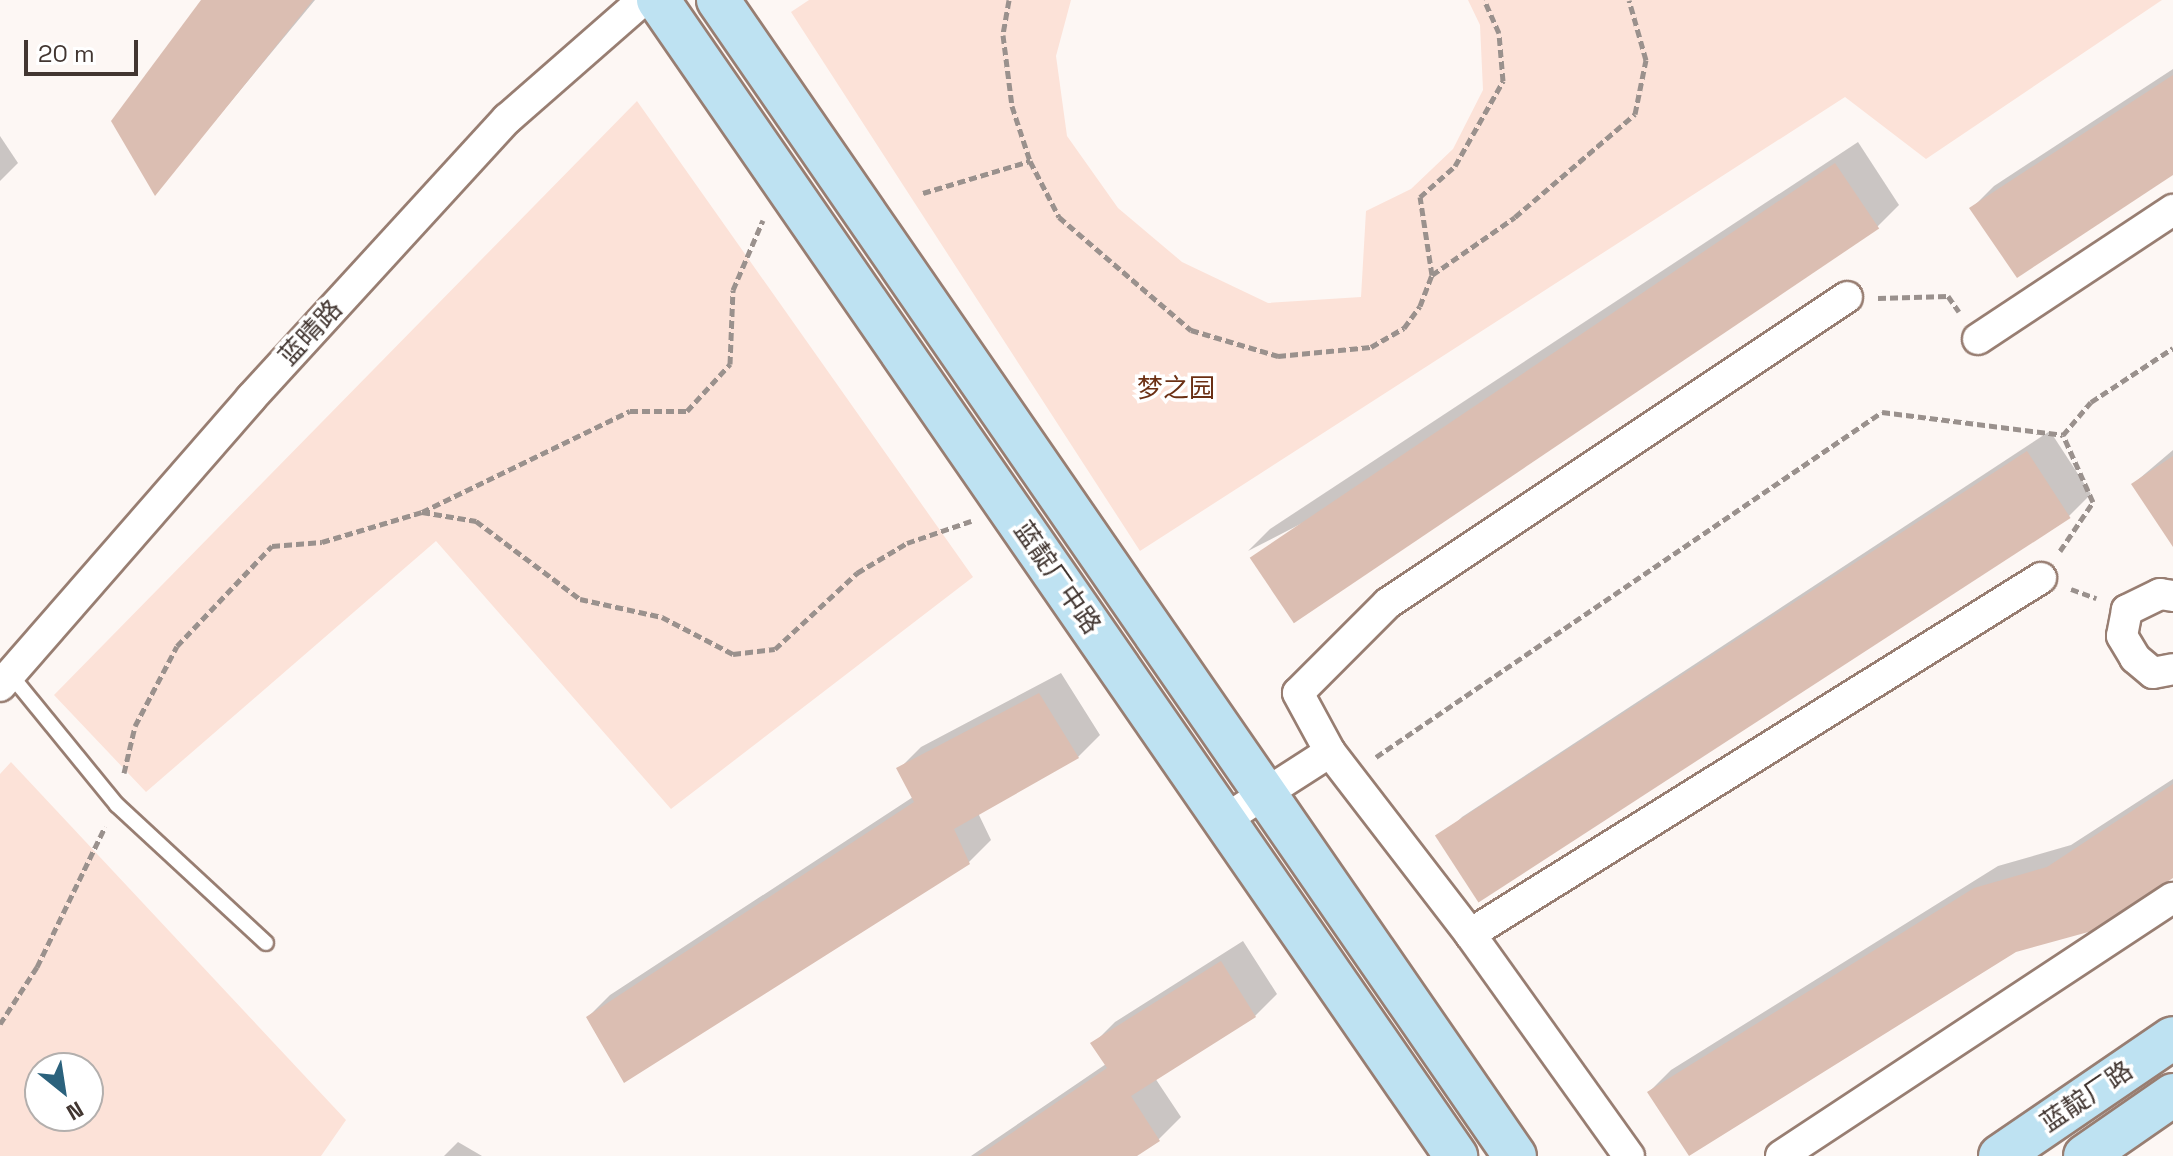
<!DOCTYPE html>
<meta charset="utf-8">
<style>
body{margin:0}
#map{position:relative;width:2173px;height:1156px;overflow:hidden;background:#fdf7f4;font-family:"Space Grotesk","Noto Sans SC",sans-serif}
div>[style]{position:absolute}
.green>*{inset:0;background:#fce2d8}
.shadow>*{inset:0;background:#0003}
.building>*{inset:0;background:#dbbeb2;transform-origin:0 0}
.path>*{height:5px;margin-top:-2.5px;transform-origin:0;background:repeating-linear-gradient(90deg,#9a918d 0 8px,transparent 0 12px)}
.roads{filter:drop-shadow(2px 0 #987e72) drop-shadow(-2px 0 #987e72) drop-shadow(0 2px #987e72) drop-shadow(0 -2px #987e72)}
.lane>*{height:14px;margin:-7px;padding:0 7px;transform-origin:7px;border-radius:7px;background:#fff}
.street>*{height:30px;margin:-15px;padding:0 15px;transform-origin:15px;border-radius:15px;background:#fff}
.secondary>*{height:42px;margin:-21px;padding:0 21px;transform-origin:21px;border-radius:21px;background:#bee2f2}
span{translate:-50% -50%;white-space:nowrap;text-align:center;line-height:1.15;-webkit-text-stroke:7px #fff;paint-order:stroke}
.street-label{font-size:26px;color:#423631}
.park-label{font-size:26px;color:#6b3014}
.north{position:absolute;left:24px;top:1052px;width:80px;height:80px;box-sizing:border-box;background:#fff;border:2px solid #b3afad;border-radius:50%;rotate:150deg;font-size:22px;font-weight:700;line-height:32px;text-align:center;color:#423631}
.north::after{content:'';display:block;margin:auto;width:28px;height:36px;background:#2b627d;clip-path:polygon(50% 0,100% 100%,50% 72%,0 100%)}
.scale{position:absolute;left:24px;top:40px;width:114px;height:36px;box-sizing:border-box;border:4px solid #423631;border-top:0;padding-left:10px;font-size:24px;line-height:28px;white-space:nowrap;color:#423631;-webkit-text-stroke:6px #fff;paint-order:stroke}
</style>
<div id="map">
<div class="green">
<div style="clip-path:polygon(809px 0,1071px 0,1056px 56px,1067px 136px,1118px 208px,1182px 262px,1268px 303px,1361px 297px,1366px 211px,1411px 189px,1453px 149px,1483px 90px,1480px 25px,1468px 0,2162px 0,1926px 159px,1845px 97px,1140px 551px,791px 12px)"></div>
<div style="clip-path:polygon(637px 101px,973px 577px,671px 809px,436px 541px,146px 792px,54px 695px)"></div>
<div style="clip-path:polygon(evenodd,11px 762px,346px 1120px,321px 1156px,0 1156px,0 774px,11px 762px,40px 1068px,88px 1068px,88px 1116px,40px 1116px,40px 1068px)"></div>
</div>
<div class="shadow">
<div style="clip-path:polygon(204px 0,315px 0,155px 193px)"></div>
<div style="clip-path:polygon(2173px 69px,2173px 173px,1972px 208px,1994px 186px)"></div>
<div style="clip-path:polygon(0 136px,18px 163px,0 181px)"></div>
<div style="clip-path:polygon(1858px 142px,1899px 205px,1877px 227px,1248px 551px,1270px 529px)"></div>
<div style="clip-path:polygon(2050px 431px,2091px 494px,2069px 516px,1440px 839px,1462px 817px)"></div>
<div style="clip-path:polygon(2173px 450px,2173px 543px,2133px 484px)"></div>
<div style="clip-path:polygon(1061px 673px,1100px 735px,1078px 757px,978px 813px,991px 840px,969px 862px,588px 1017px,610px 995px,913px 797px,899px 769px,921px 747px)"></div>
<div style="clip-path:polygon(2173px 779px,2173px 876px,2015px 950px,1649px 1092px,1671px 1070px,1998px 866px,2071px 845px)"></div>
<div style="clip-path:polygon(1243px 941px,1277px 994px,1255px 1016px,1155px 1078px,1181px 1117px,1159px 1139px,1133px 1156px,971px 1156px,1106px 1064px,1093px 1044px,1115px 1022px)"></div>
<div style="clip-path:polygon(458px 1142px,482px 1156px,444px 1156px)"></div>
</div>
<div class="building">
<div style="clip-path:polygon(201px 0,313px 0,155px 196px,111px 121px)"></div>
<div style="clip-path:polygon(2173px 75px,2173px 175px,2017px 278px,1969px 208px)"></div>
<div style="left:1835px;top:163px;width:79px;height:706px;rotate:56deg"></div>
<div style="left:2027px;top:451px;width:80px;height:706px;rotate:57deg"></div>
<div style="clip-path:polygon(2173px 456px,2173px 547px,2131px 484px)"></div>
<div style="clip-path:polygon(1039px 693px,1079px 758px,954px 829px,970px 864px,624px 1083px,586px 1017px,914px 802px,896px 768px)"></div>
<div style="clip-path:polygon(2173px 784px,2173px 878px,2092px 931px,2016px 952px,1689px 1156px,1647px 1092px,1974px 888px,2047px 867px)"></div>
<div style="clip-path:polygon(1221px 961px,1256px 1017px,1131px 1096px,1160px 1141px,1137px 1156px,978px 1156px,1107px 1068px,1090px 1043px)"></div>
</div>
<div class="path">
<div style="left:1009px;top:0;width:36px;rotate:100deg"></div>
<div style="left:1003px;top:35px;width:72px;rotate:82.8deg"></div>
<div style="left:1012px;top:106px;width:58px;rotate:71.9deg"></div>
<div style="left:923px;top:193px;width:112px;rotate:-16.7deg"></div>
<div style="left:1030px;top:161px;width:63px;rotate:62.6deg"></div>
<div style="left:1059px;top:217px;width:174px;rotate:40.6deg"></div>
<div style="left:1191px;top:330px;width:91px;rotate:16.6deg"></div>
<div style="left:1278px;top:356px;width:93px;rotate:-5.5deg"></div>
<div style="left:1371px;top:347px;width:38px;rotate:-30deg"></div>
<div style="left:1404px;top:328px;width:27px;rotate:-54deg"></div>
<div style="left:1420px;top:306px;width:33px;rotate:-69deg"></div>
<div style="left:1432px;top:275px;width:79px;rotate:-98.7deg"></div>
<div style="left:1420px;top:197px;width:47px;rotate:-41.5deg"></div>
<div style="left:1455px;top:166px;width:98px;rotate:-60.5deg"></div>
<div style="left:1503px;top:81px;width:48px;rotate:-94.8deg"></div>
<div style="left:1499px;top:33px;width:36px;rotate:-114deg"></div>
<div style="left:1432px;top:275px;width:101px;rotate:-34.9deg"></div>
<div style="left:1515px;top:217px;width:158px;rotate:-40.6deg"></div>
<div style="left:1635px;top:114px;width:55px;rotate:-78.5deg"></div>
<div style="left:1646px;top:60px;width:62px;rotate:-105.8deg"></div>
<div style="left:1878px;top:298px;width:70px;rotate:-1.6deg"></div>
<div style="left:1948px;top:296px;width:19px;rotate:55deg"></div>
<div style="left:422px;top:512px;width:231px;rotate:-25.9deg"></div>
<div style="left:630px;top:411px;width:57px"></div>
<div style="left:687px;top:411px;width:64px;rotate:-47.5deg"></div>
<div style="left:730px;top:364px;width:74px;rotate:-87.7deg"></div>
<div style="left:733px;top:290px;width:76px;rotate:-66.8deg"></div>
<div style="left:2060px;top:551px;width:59px;rotate:-56deg"></div>
<div style="left:2093px;top:502px;width:73px;rotate:-114.1deg"></div>
<div style="left:2063px;top:435px;width:43px;rotate:-49.7deg"></div>
<div style="left:2091px;top:402px;width:98px;rotate:-33.4deg"></div>
<div style="left:2071px;top:589px;width:27px;rotate:20deg"></div>
<div style="left:1376px;top:757px;width:612px;rotate:-34.29deg"></div>
<div style="left:1882px;top:412px;width:182px;rotate:7.2deg"></div>
<div style="left:124px;top:773px;width:48px;rotate:-76.8deg"></div>
<div style="left:135px;top:726px;width:90px;rotate:-62.3deg"></div>
<div style="left:177px;top:646px;width:138px;rotate:-46.5deg"></div>
<div style="left:272px;top:546px;width:50px;rotate:-4.6deg"></div>
<div style="left:322px;top:542px;width:104px;rotate:-16.7deg"></div>
<div style="left:422px;top:512px;width:55px;rotate:9.5deg"></div>
<div style="left:476px;top:521px;width:130px;rotate:36.9deg"></div>
<div style="left:580px;top:599px;width:84px;rotate:12.4deg"></div>
<div style="left:662px;top:617px;width:80px;rotate:27.5deg"></div>
<div style="left:733px;top:654px;width:42px;rotate:-6.8deg"></div>
<div style="left:775px;top:649px;width:112px;rotate:-42.8deg"></div>
<div style="left:857px;top:573px;width:58px;rotate:-31deg"></div>
<div style="left:907px;top:543px;width:68px;rotate:-19deg"></div>
<div style="left:0;top:1024px;width:68px;rotate:-57deg"></div>
<div style="left:37px;top:967px;width:156px;rotate:-64.1deg"></div>
</div>
<div class="roads">
<div class="lane">
<div style="left:10px;top:674px;width:169px;rotate:50.8deg"></div>
<div style="left:117px;top:805px;width:203px;rotate:42.8deg"></div>
</div>
<div class="street">
<div style="left:1847px;top:297px;width:552px;rotate:146.31deg"></div>
<div style="left:1388px;top:603px;width:127px;rotate:135deg"></div>
<div style="left:1298px;top:693px;width:67px;rotate:61.5deg"></div>
<div style="left:1330px;top:752px;width:230px;rotate:52.4deg"></div>
<div style="left:1470px;top:934px;width:673px;rotate:-31.94deg"></div>
<div style="left:1978px;top:339px;width:234px;rotate:-33.5deg"></div>
<div style="left:2173px;top:596px;width:13px;rotate:-171deg"></div>
<div style="left:2160px;top:594px;width:37px;rotate:154deg"></div>
<div style="left:2127px;top:610px;width:26px;rotate:101deg"></div>
<div style="left:2122px;top:636px;width:26px;rotate:59deg"></div>
<div style="left:2135px;top:658px;width:23px;rotate:40deg"></div>
<div style="left:2153px;top:673px;width:20px;rotate:-11deg"></div>
<div style="left:0;top:686px;width:382px;rotate:-48.9deg"></div>
<div style="left:251px;top:398px;width:379px;rotate:-47.5deg"></div>
<div style="left:507px;top:119px;width:181px;rotate:-41.2deg"></div>
<div style="left:1224px;top:820px;width:126px;rotate:-32.7deg"></div>
<div style="left:1470px;top:934px;width:273px;rotate:54.4deg"></div>
<div style="left:1781px;top:1156px;width:469px;rotate:-33.4deg"></div>
</div>
<div class="secondary">
<div style="left:658px;top:0;width:1405px;rotate:55.38deg"></div>
<div style="left:718px;top:0;width:1404px;rotate:55.42deg"></div>
<div style="left:2000px;top:1156px;width:209px;rotate:-34.3deg"></div>
<div style="left:2085px;top:1156px;width:107px;rotate:-34.7deg"></div>
</div>
</div>
<div class="street-label">
<span style="left:311px;top:333px;rotate:-47deg">蓝晴路</span>
<span style="left:1057px;top:578px;rotate:55deg">蓝靛厂中路</span>
<span style="left:2087px;top:1097px;rotate:-34deg">蓝靛厂路</span>
</div>
<div class="park-label">
<span style="left:1176px;top:389px">梦之园</span>
</div>
<div class="north">N</div>
<div class="scale">20 m</div>
</div>
